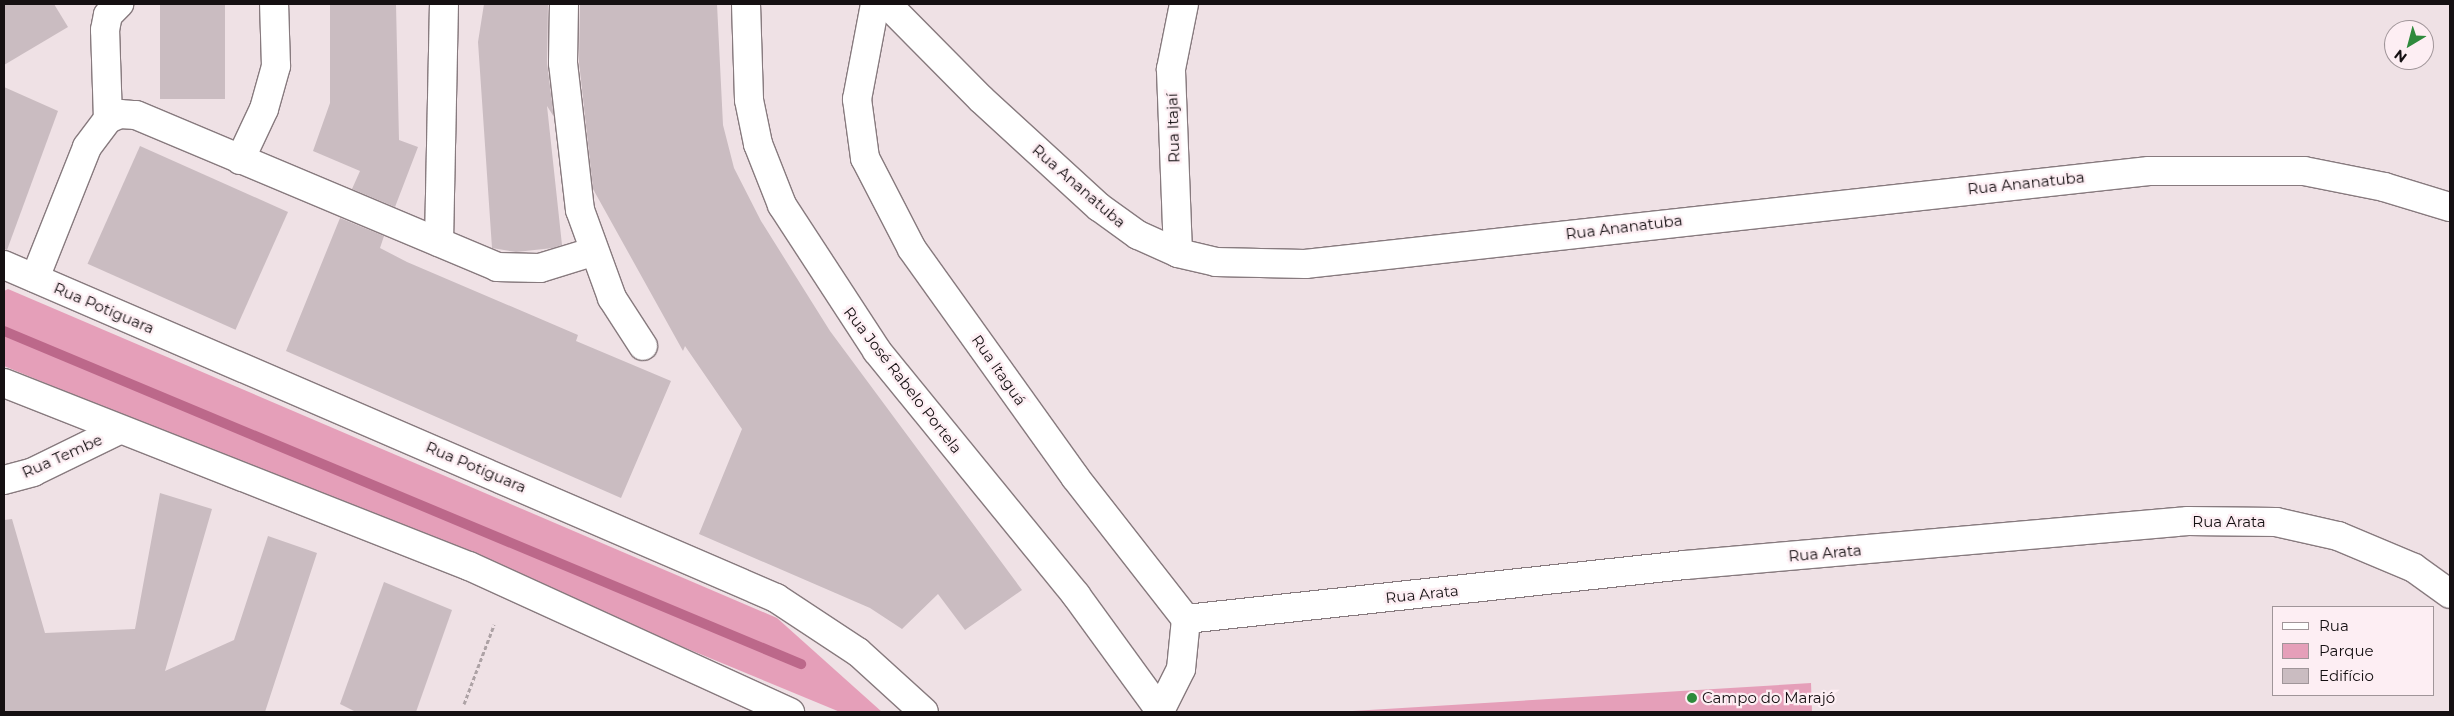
<!DOCTYPE html>
<meta charset="utf-8">
<style>
body{margin:0}
#map{position:relative;width:2454px;height:716px;overflow:hidden;background:#efe1e5;font-family:Montserrat,sans-serif}
div>[style]{position:absolute}
.green>*{inset:0;background:#e59fb9}
.stream>*{height:10px;margin:-5px;padding:0 5px;transform-origin:5px;border-radius:5px;background:#bc688a}
.building>*{inset:0;background:#cabcc1;transform-origin:0 0}
.path>*{height:3px;margin-top:-1.5px;transform-origin:0;background:repeating-linear-gradient(90deg,#ada2a5 0 4px,transparent 0 6.5px)}
.roads{filter:drop-shadow(1px 0 #877a7e) drop-shadow(-1px 0 #877a7e) drop-shadow(0 1px #877a7e) drop-shadow(0 -1px #877a7e)}
.minor>*{height:28px;margin:-14px;padding:0 14px;transform-origin:14px;border-radius:14px;background:#fff}
.dots>*{width:14px;height:14px;translate:-50% -50%;box-sizing:border-box;border:2px solid #fdeef3;border-radius:50%}
span{translate:-50% -50%;white-space:nowrap;text-align:center;line-height:1.15;-webkit-text-stroke:4.5px #fdeef3;paint-order:stroke}
.street-label{font-size:15px;color:#151012}
.poi-label{font-size:15px;color:#151012}
.left{translate:0 -50%;text-align:left}
.frame{position:absolute;inset:0;border:5px solid #151012;pointer-events:none}
.legend{position:absolute;left:2272px;top:606px;width:162px;height:90px;box-sizing:border-box;background:#fdeef3;border:1px solid #a09599;margin:0;padding:6px 9px;list-style:none;font-size:15px;color:#151012}
.legend li{display:flex;align-items:center;gap:10px;height:25px}
.legend b{width:25px;border:1px solid #a09599}
.north{position:absolute;left:2384px;top:20px;width:50px;height:50px;box-sizing:border-box;background:#fdeef3;border:1px solid #a09599;border-radius:50%;rotate:217deg;font-size:14px;font-weight:700;line-height:20px;text-align:center;color:#151012}
.north::after{content:'';display:block;margin:auto;width:18px;height:22px;background:#2e8a3c;clip-path:polygon(50% 0,100% 100%,50% 72%,0 100%)}
</style>
<div id="map">
<div class="green">
<div style="clip-path:polygon(8px 289px,777px 618px,882px 712px,840px 712px,4px 366px,4px 291px)"></div>
<div style="clip-path:polygon(1811px 683px,1812px 712px,1336px 712px)"></div>
</div>
<div class="stream">
<div style="left:4px;top:331px;width:864px;rotate:22.68deg"></div>
</div>
<div class="building">
<div style="clip-path:polygon(4px 4px,54px 4px,68px 27px,4px 65px)"></div>
<div style="left:160px;top:4px;width:65px;height:95px"></div>
<div style="clip-path:polygon(330px 4px,396px 4px,399px 140px,418px 147px,395px 207px,352px 189px,360px 171px,313px 151px,330px 103px)"></div>
<div style="clip-path:polygon(484px 4px,548px 4px,547px 63px,554px 117px,547px 106px,562px 245px,553px 248px,516px 252px,492px 248px,478px 42px)"></div>
<div style="clip-path:polygon(580px 4px,717px 4px,723px 125px,734px 168px,761px 221px,830px 331px,1022px 590px,965px 630px,938px 594px,902px 629px,870px 608px,699px 534px,742px 429px,685px 346px,683px 351px,593px 189px,579px 62px)"></div>
<div style="clip-path:polygon(4px 87px,58px 111px,7px 250px,4px 249px)"></div>
<div style="left:140px;top:146px;width:162px;height:129px;rotate:24deg"></div>
<div style="clip-path:polygon(340px 218px,384px 236px,380px 248px,407px 262px,578px 335px,576px 341px,671px 381px,621px 498px,286px 351px)"></div>
<div style="clip-path:polygon(160px 493px,212px 509px,165px 671px,234px 640px,268px 536px,317px 553px,265px 712px,4px 712px,4px 520px,12px 519px,45px 633px,135px 629px)"></div>
<div style="clip-path:polygon(384px 582px,452px 610px,416px 712px,356px 712px,340px 704px)"></div>
</div>
<div class="path">
<div style="left:464px;top:704px;width:85px;rotate:-69.2deg"></div>
</div>
<div class="roads">
<div class="minor">
<div style="left:564px;top:4px;width:59px;rotate:91deg"></div>
<div style="left:563px;top:63px;width:148px;rotate:83.4deg"></div>
<div style="left:580px;top:210px;width:94px;rotate:70deg"></div>
<div style="left:612px;top:298px;width:57px;rotate:57.1deg"></div>
<div style="left:746px;top:4px;width:96px;rotate:88.2deg"></div>
<div style="left:749px;top:100px;width:45px;rotate:78.4deg"></div>
<div style="left:758px;top:144px;width:66px;rotate:68.5deg"></div>
<div style="left:782px;top:205px;width:174px;rotate:56.9deg"></div>
<div style="left:877px;top:351px;width:315px;rotate:50.8deg"></div>
<div style="left:1076px;top:595px;width:145px;rotate:54deg"></div>
<div style="left:875px;top:4px;width:97px;rotate:100.7deg"></div>
<div style="left:857px;top:99px;width:60px;rotate:82.3deg"></div>
<div style="left:865px;top:158px;width:102px;rotate:62.7deg"></div>
<div style="left:912px;top:249px;width:280px;rotate:54.4deg"></div>
<div style="left:1075px;top:477px;width:180px;rotate:52deg"></div>
<div style="left:1186px;top:619px;width:50px;rotate:95.7deg"></div>
<div style="left:1181px;top:669px;width:47px;rotate:116.6deg"></div>
<div style="left:887px;top:4px;width:134px;rotate:45.3deg"></div>
<div style="left:981px;top:99px;width:160px;rotate:42.5deg"></div>
<div style="left:1099px;top:207px;width:48px;rotate:35.7deg"></div>
<div style="left:1138px;top:235px;width:44px;rotate:24.2deg"></div>
<div style="left:1178px;top:253px;width:39px;rotate:13deg"></div>
<div style="left:1216px;top:262px;width:89px;rotate:1.3deg"></div>
<div style="left:1305px;top:264px;width:849px;rotate:-6.29deg"></div>
<div style="left:2149px;top:171px;width:155px"></div>
<div style="left:2304px;top:171px;width:82px;rotate:11.3deg"></div>
<div style="left:2384px;top:187px;width:69px;rotate:16.9deg"></div>
<div style="left:108px;top:119px;width:89px;rotate:-91.9deg"></div>
<div style="left:105px;top:30px;width:15px;rotate:-79deg"></div>
<div style="left:108px;top:15px;width:16px;rotate:-45deg"></div>
<div style="left:240px;top:160px;width:56px;rotate:-64.8deg"></div>
<div style="left:264px;top:109px;width:45px;rotate:-74.4deg"></div>
<div style="left:276px;top:66px;width:62px;rotate:-91.8deg"></div>
<div style="left:439px;top:242px;width:238px;rotate:-88.8deg"></div>
<div style="left:1178px;top:253px;width:184px;rotate:-92.2deg"></div>
<div style="left:1171px;top:69px;width:66px;rotate:-78.7deg"></div>
<div style="left:4px;top:265px;width:841px;rotate:23.33deg"></div>
<div style="left:776px;top:598px;width:98px;rotate:33.4deg"></div>
<div style="left:858px;top:652px;width:89px;rotate:42.3deg"></div>
<div style="left:35px;top:278px;width:141px;rotate:-68.3deg"></div>
<div style="left:87px;top:147px;width:35px;rotate:-53deg"></div>
<div style="left:108px;top:119px;width:13px;rotate:-23deg"></div>
<div style="left:120px;top:114px;width:16px;rotate:4deg"></div>
<div style="left:136px;top:115px;width:392px;rotate:22.8deg"></div>
<div style="left:497px;top:267px;width:43px;rotate:1.3deg"></div>
<div style="left:540px;top:268px;width:54px;rotate:-17.1deg"></div>
<div style="left:4px;top:383px;width:500px;rotate:21.5deg"></div>
<div style="left:469px;top:566px;width:353px;rotate:24.5deg"></div>
<div style="left:4px;top:480px;width:30px;rotate:-15deg"></div>
<div style="left:33px;top:472px;width:96px;rotate:-26deg"></div>
<div style="left:1186px;top:619px;width:502px;rotate:-6.18deg"></div>
<div style="left:1685px;top:565px;width:505px;rotate:-5deg"></div>
<div style="left:2188px;top:521px;width:88px;rotate:0.7deg"></div>
<div style="left:2276px;top:522px;width:64px;rotate:12.7deg"></div>
<div style="left:2338px;top:536px;width:82px;rotate:22.8deg"></div>
<div style="left:2414px;top:568px;width:44px;rotate:35.8deg"></div>
</div>
</div>
<div class="dots">
<div style="left:1692px;top:698px;background:#2e8a3c"></div>
</div>
<div class="street-label">
<span style="left:1173px;top:128px;rotate:-92deg">Rua Itajaí</span>
<span style="left:2026px;top:183px;rotate:-6deg">Rua Ananatuba</span>
<span style="left:1079px;top:186px;rotate:41deg">Rua Ananatuba</span>
<span style="left:1624px;top:227px;rotate:-7deg">Rua Ananatuba</span>
<span style="left:104px;top:308px;rotate:23deg">Rua Potiguara</span>
<span style="left:999px;top:370px;rotate:55deg">Rua Itaguá</span>
<span style="left:903px;top:380px;rotate:52deg">Rua José Rabelo Portela</span>
<span style="left:62px;top:456px;rotate:-24deg">Rua Tembe</span>
<span style="left:476px;top:467px;rotate:23deg">Rua Potiguara</span>
<span style="left:2229px;top:522px">Rua Arata</span>
<span style="left:1825px;top:553px;rotate:-5deg">Rua Arata</span>
<span style="left:1422px;top:594px;rotate:-6deg">Rua Arata</span>
</div>
<div class="poi-label">
<span class="left" style="left:1702px;top:698px">Campo do Marajó</span>
</div>
<div class="frame"></div>
<ul class="legend">
<li><b style="height:6px;background:#fff"></b>Rua</li>
<li><b style="height:14px;background:#e59fb9"></b>Parque</li>
<li><b style="height:14px;background:#cabcc1"></b>Edifício</li>
</ul>
<div class="north">N</div>
</div>
